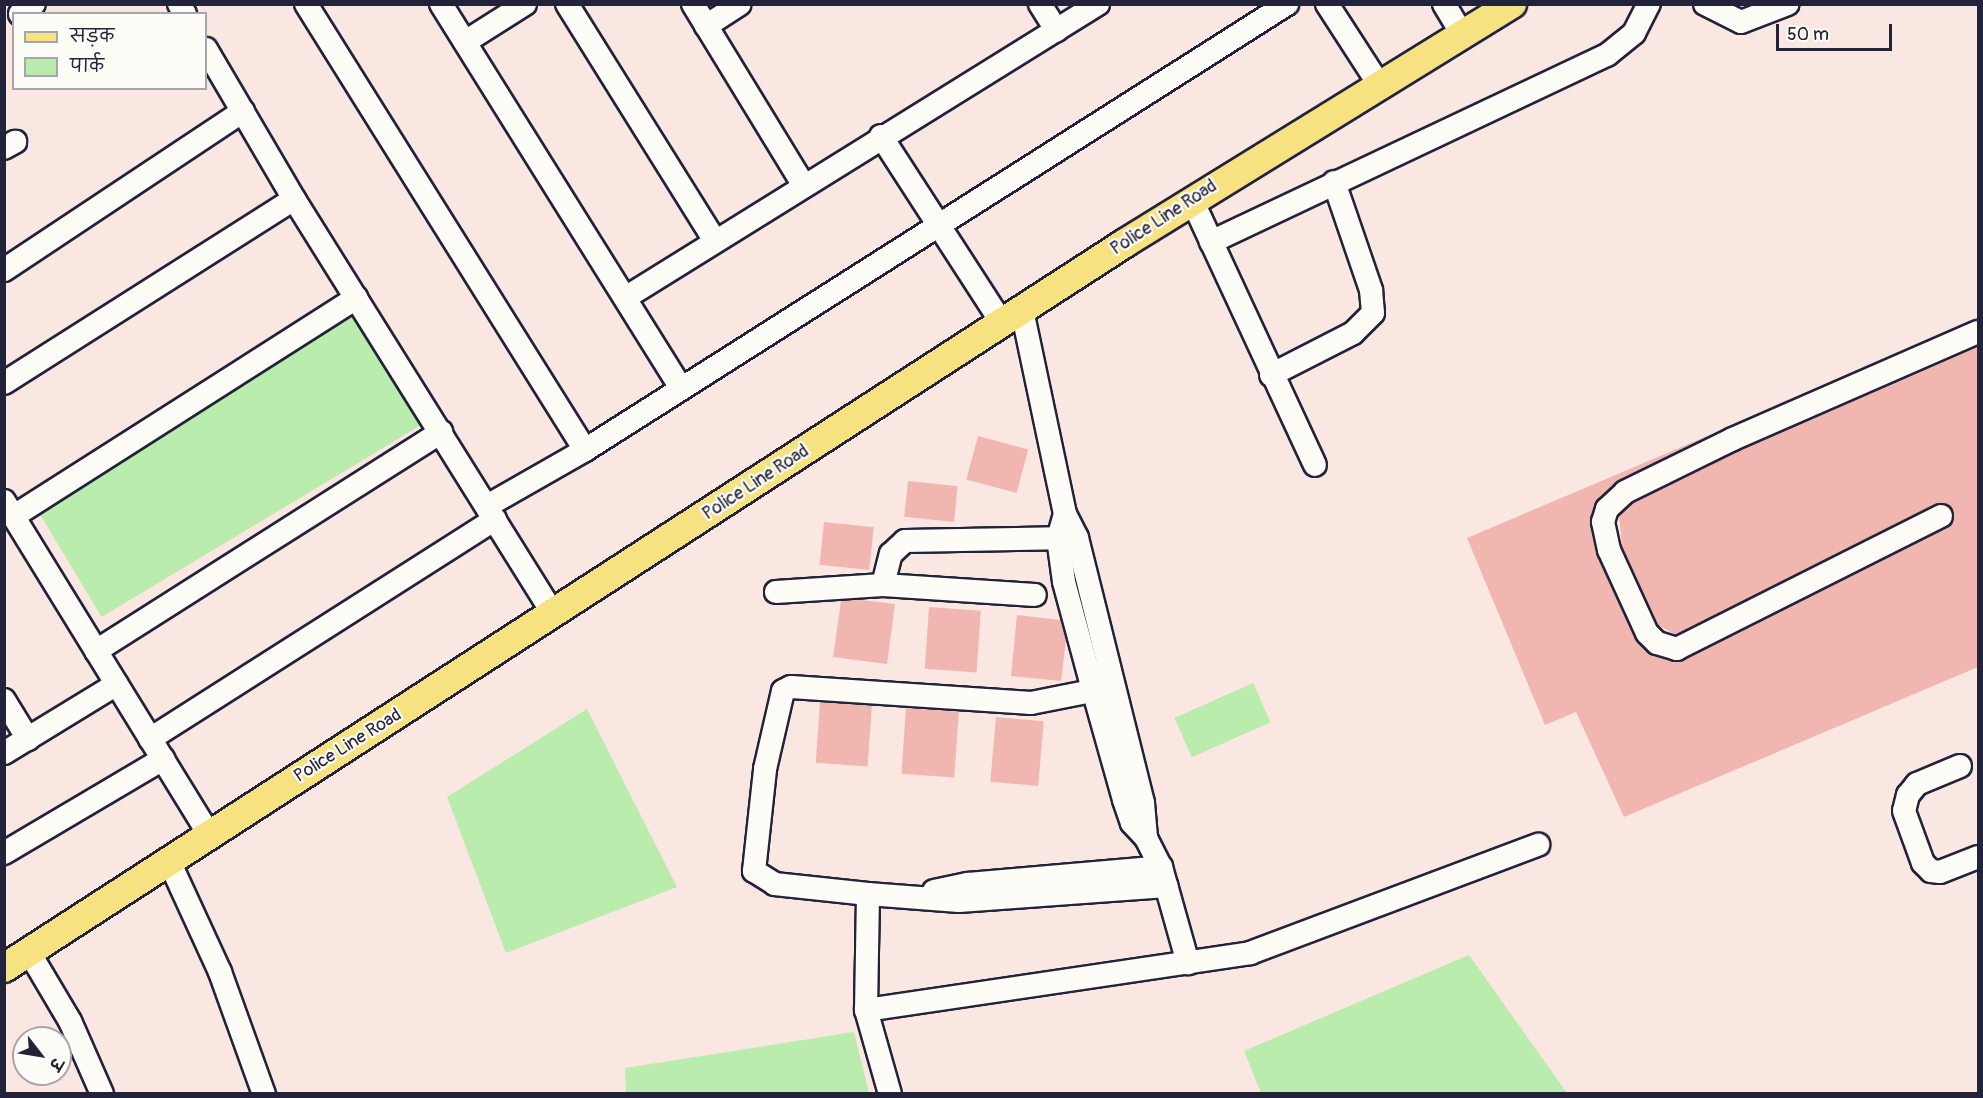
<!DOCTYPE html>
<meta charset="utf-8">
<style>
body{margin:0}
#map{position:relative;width:1983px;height:1098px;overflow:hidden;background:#fae7e2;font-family:Pangolin,"Playpen Sans Deva",sans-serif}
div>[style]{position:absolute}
.green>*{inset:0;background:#b9ecad;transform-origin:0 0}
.building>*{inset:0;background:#f2b6b1;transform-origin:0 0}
.roads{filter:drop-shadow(2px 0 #22223b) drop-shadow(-2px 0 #22223b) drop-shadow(0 2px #22223b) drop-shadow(0 -2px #22223b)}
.minor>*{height:22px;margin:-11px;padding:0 11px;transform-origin:11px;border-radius:11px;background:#fdfcf7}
.major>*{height:28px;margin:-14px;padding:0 14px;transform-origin:14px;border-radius:14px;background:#f6e281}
span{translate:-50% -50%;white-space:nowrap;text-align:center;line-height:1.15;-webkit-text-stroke:4.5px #fdfcf7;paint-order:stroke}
.street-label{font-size:18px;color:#22223b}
.frame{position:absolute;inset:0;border:6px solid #22223b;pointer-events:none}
.legend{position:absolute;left:12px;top:12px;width:195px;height:78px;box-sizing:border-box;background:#fdfcf7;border:2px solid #a5a5ac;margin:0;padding:8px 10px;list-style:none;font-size:18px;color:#22223b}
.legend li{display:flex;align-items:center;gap:12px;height:30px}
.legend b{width:30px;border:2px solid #a5a5ac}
.north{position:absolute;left:12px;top:1026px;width:60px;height:60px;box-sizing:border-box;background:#fdfcf7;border:2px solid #a5a5ac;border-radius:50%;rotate:121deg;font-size:16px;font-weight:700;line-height:24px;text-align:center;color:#22223b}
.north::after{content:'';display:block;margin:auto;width:21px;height:27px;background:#22223b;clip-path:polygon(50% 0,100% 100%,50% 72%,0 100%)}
.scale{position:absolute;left:1776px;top:24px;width:116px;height:27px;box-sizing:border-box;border:3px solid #22223b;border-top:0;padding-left:8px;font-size:18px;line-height:21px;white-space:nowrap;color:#22223b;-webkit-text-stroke:4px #fdfcf7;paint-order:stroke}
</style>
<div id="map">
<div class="green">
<div style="left:365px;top:306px;width:131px;height:386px;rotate:59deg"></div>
<div style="left:1253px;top:683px;width:43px;height:86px;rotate:66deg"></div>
<div style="clip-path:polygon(587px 709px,677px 887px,506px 953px,447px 797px)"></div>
<div style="clip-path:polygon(1469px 955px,1567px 1093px,1261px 1093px,1244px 1051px)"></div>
<div style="clip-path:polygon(854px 1032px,869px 1093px,626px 1093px,625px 1068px)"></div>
</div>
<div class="building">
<div style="clip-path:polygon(1978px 347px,1978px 667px,1624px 817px,1576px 712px,1545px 725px,1467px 538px,1712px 434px,1619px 480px,1597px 500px,1590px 519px,1597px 555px,1635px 639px,1653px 656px,1683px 661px,1947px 528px,1953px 523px,1953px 510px,1948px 504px,1935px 504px,1676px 635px,1658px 625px,1622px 546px,1619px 516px,1633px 503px,1739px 451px)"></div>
<div style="left:978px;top:436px;width:52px;height:45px;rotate:15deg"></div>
<div style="left:908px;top:481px;width:50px;height:36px;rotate:6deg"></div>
<div style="left:824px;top:522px;width:50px;height:43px;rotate:6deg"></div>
<div style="clip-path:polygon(861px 600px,895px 604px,887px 664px,833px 657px,841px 601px)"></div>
<div style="left:929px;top:607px;width:52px;height:62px;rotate:4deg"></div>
<div style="clip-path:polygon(1017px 615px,1060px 620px,1066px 640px,1061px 681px,1011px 676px)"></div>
<div style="left:820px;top:702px;width:52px;height:61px;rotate:4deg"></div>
<div style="left:906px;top:708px;width:53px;height:66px;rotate:4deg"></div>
<div style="left:996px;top:717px;width:48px;height:65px;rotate:5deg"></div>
</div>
<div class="roads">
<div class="minor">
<div style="left:179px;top:4px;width:12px;rotate:59deg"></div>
<div style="left:306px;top:4px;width:526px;rotate:57.97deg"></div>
<div style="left:441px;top:4px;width:453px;rotate:58deg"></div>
<div style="left:567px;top:4px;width:279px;rotate:58deg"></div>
<div style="left:693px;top:4px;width:213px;rotate:58.6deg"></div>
<div style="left:1040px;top:4px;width:31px;rotate:58deg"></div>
<div style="left:1327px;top:4px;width:98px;rotate:57.1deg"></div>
<div style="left:1444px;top:4px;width:35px;rotate:59deg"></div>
<div style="left:1705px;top:4px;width:40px;rotate:26.6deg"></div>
<div style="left:1741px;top:22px;width:50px;rotate:-21deg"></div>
<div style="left:20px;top:14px;width:17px;rotate:-36deg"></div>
<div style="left:706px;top:26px;width:40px;rotate:-32.9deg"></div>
<div style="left:465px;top:42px;width:71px;rotate:-32.3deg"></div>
<div style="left:206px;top:49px;width:174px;rotate:59.6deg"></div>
<div style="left:294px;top:199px;width:491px;rotate:58deg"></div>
<div style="left:881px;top:136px;width:223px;rotate:57.1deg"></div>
<div style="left:4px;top:148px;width:13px;rotate:-29deg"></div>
<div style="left:1192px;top:200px;width:292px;rotate:65.1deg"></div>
<div style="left:1211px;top:242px;width:438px;rotate:-25.3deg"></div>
<div style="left:1607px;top:55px;width:35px;rotate:-39deg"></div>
<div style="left:1634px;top:33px;width:33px;rotate:-63deg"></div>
<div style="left:4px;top:270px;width:287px;rotate:-33.6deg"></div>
<div style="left:625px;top:298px;width:557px;rotate:-31.86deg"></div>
<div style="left:1022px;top:310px;width:208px;rotate:78.1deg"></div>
<div style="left:1065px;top:514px;width:27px;rotate:63deg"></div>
<div style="left:1077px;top:538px;width:273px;rotate:76deg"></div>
<div style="left:1143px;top:803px;width:35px;rotate:85deg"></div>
<div style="left:1271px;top:375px;width:92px;rotate:-27.1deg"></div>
<div style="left:1353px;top:333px;width:28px;rotate:-45deg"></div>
<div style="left:1373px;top:313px;width:23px;rotate:-95deg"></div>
<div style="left:1371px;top:290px;width:114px;rotate:-108.9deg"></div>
<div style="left:4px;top:383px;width:343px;rotate:-32.4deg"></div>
<div style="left:4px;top:501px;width:391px;rotate:58.4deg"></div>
<div style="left:487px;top:506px;width:113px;rotate:-29.7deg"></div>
<div style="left:585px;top:450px;width:832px;rotate:-32.43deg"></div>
<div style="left:1065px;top:514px;width:25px;rotate:106deg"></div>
<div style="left:1058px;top:538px;width:44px;rotate:82.2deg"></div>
<div style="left:1064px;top:582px;width:115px;rotate:74.9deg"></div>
<div style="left:1094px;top:693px;width:111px;rotate:74.3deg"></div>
<div style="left:1124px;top:800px;width:24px;rotate:71deg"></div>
<div style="left:1132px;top:823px;width:21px;rotate:47deg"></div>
<div style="left:1146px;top:838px;width:33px;rotate:63deg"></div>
<div style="left:1161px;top:867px;width:100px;rotate:74.3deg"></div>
<div style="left:14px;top:516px;width:406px;rotate:-32.5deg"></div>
<div style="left:1941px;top:516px;width:296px;rotate:153.3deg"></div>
<div style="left:1677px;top:649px;width:21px;rotate:-163deg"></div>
<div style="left:1657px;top:643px;width:14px;rotate:-135deg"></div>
<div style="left:1647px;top:633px;width:91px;rotate:-114.6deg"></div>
<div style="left:1609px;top:550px;width:29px;rotate:-102deg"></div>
<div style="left:1603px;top:522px;width:14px;rotate:-73deg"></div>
<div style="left:1607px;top:509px;width:25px;rotate:-43deg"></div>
<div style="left:1625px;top:492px;width:120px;rotate:-26.1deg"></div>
<div style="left:1733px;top:439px;width:267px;rotate:-23.6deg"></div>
<div style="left:883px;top:585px;width:32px;rotate:-76deg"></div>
<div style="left:891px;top:554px;width:19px;rotate:-43deg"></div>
<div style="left:905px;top:541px;width:167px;rotate:-1deg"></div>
<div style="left:776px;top:592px;width:107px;rotate:-3.7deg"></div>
<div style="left:883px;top:585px;width:152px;rotate:3.8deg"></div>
<div style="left:96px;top:651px;width:409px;rotate:-32.4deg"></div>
<div style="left:4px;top:700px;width:46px;rotate:58.4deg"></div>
<div style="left:150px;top:739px;width:409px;rotate:-32.5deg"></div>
<div style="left:4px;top:753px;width:132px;rotate:-31.4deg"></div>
<div style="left:1960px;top:766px;width:47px;rotate:157.3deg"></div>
<div style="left:1917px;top:784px;width:14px;rotate:129deg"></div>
<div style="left:1908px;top:795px;width:16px;rotate:104deg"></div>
<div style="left:1904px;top:811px;width:55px;rotate:69.9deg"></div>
<div style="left:1923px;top:863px;width:11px;rotate:45deg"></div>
<div style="left:1931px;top:871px;width:9px;rotate:6deg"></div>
<div style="left:1940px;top:872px;width:41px;rotate:-21.5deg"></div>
<div style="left:4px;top:853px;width:185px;rotate:-30.6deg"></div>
<div style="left:169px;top:861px;width:122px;rotate:65.3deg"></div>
<div style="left:220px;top:972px;width:130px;rotate:70.2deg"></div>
<div style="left:934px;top:891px;width:35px;rotate:-12deg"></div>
<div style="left:968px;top:884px;width:194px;rotate:-5deg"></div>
<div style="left:868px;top:894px;width:94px;rotate:-173.9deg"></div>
<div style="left:775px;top:884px;width:25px;rotate:-148deg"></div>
<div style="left:754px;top:871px;width:103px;rotate:-83.8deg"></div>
<div style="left:765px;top:769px;width:80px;rotate:-77deg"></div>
<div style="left:783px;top:691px;width:9px;rotate:-27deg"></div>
<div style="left:791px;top:687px;width:241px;rotate:3.8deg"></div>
<div style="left:1031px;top:703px;width:83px;rotate:-11.2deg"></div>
<div style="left:29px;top:952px;width:80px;rotate:59.3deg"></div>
<div style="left:70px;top:1021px;width:80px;rotate:66.3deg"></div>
<div style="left:866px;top:1010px;width:388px;rotate:-8.4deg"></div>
<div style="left:1250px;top:953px;width:308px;rotate:-20.6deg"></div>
<div style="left:890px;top:1094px;width:87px;rotate:-105.9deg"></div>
<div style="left:866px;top:1010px;width:116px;rotate:-89deg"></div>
<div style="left:868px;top:894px;width:91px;rotate:4.4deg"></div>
<div style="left:959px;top:901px;width:208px;rotate:-4.1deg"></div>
</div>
<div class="major">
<div style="left:4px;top:968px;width:1335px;rotate:-32.89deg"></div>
<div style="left:1125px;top:243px;width:455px;rotate:-31.7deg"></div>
</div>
</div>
<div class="street-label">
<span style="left:1164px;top:218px;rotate:-33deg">Police Line Road</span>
<span style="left:756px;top:483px;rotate:-33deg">Police Line Road</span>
<span style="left:348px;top:746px;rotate:-32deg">Police Line Road</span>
</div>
<div class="frame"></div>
<ul class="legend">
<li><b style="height:8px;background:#f6e281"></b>सड़क</li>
<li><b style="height:16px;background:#b9ecad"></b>पार्क</li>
</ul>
<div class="north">उ</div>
<div class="scale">50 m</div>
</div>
